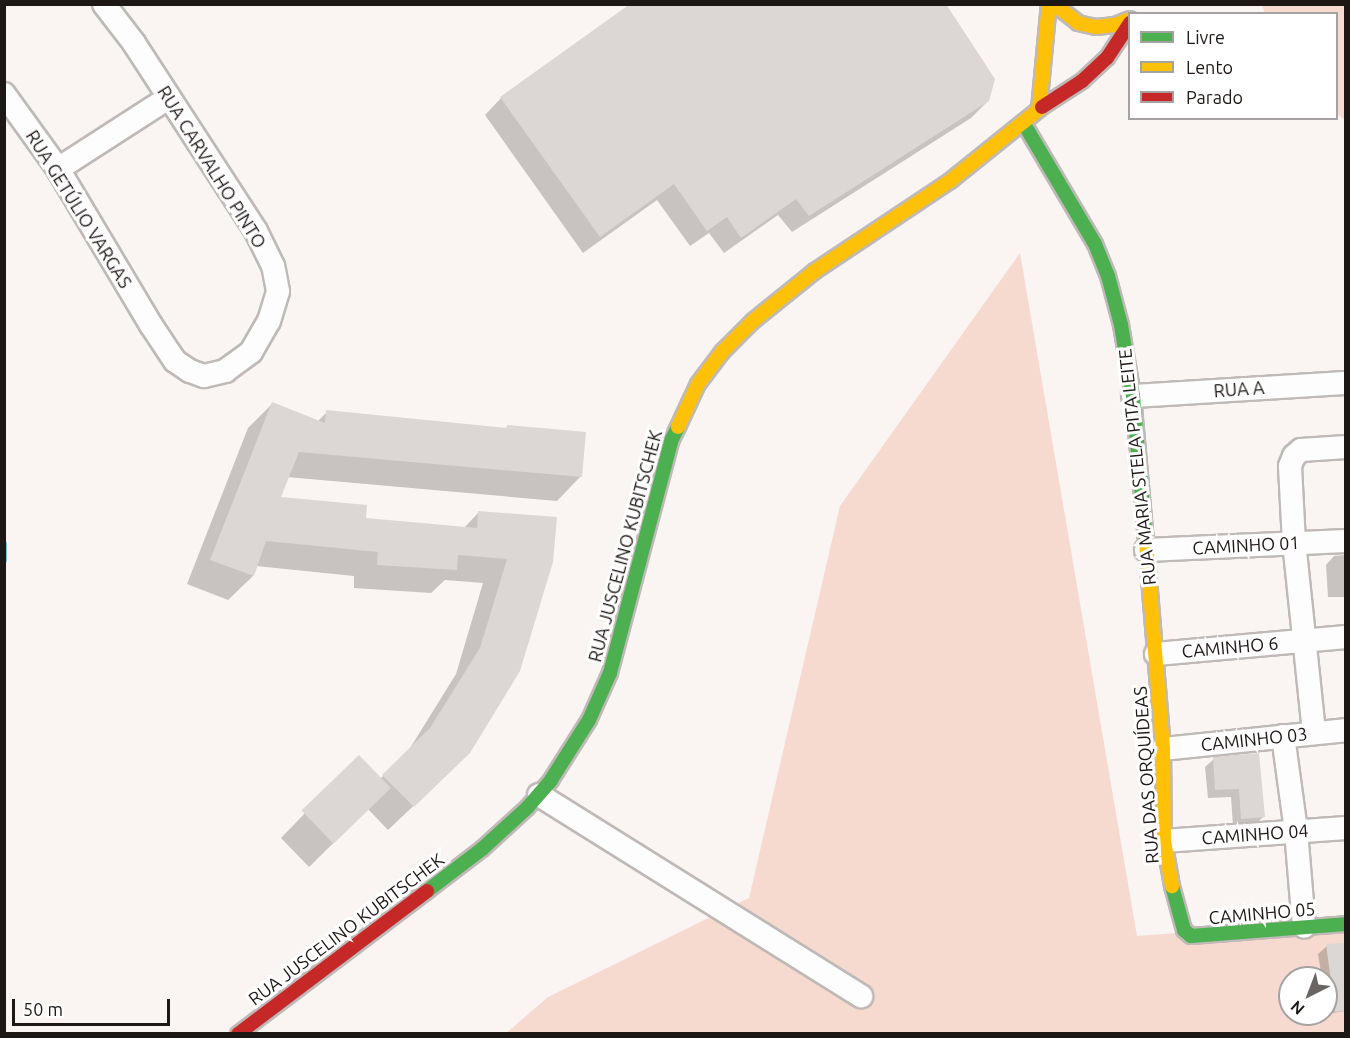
<!DOCTYPE html>
<meta charset="utf-8">
<style>
body{margin:0}
#map{position:relative;width:1350px;height:1038px;overflow:hidden;background:#faf4f2;font-family:Ubuntu,sans-serif}
div>[style]{position:absolute}
.green>*{inset:0;background:#f7dacf}
.shadow>*{inset:0;background:#0003}
.stream>*{height:6px;margin:-3px;padding:0 3px;transform-origin:3px;border-radius:3px;background:#6dc6da}
.building>*{inset:0;background:#dcd6d4;transform-origin:0 0}
.roads{filter:drop-shadow(2px 0 #bfb9b7) drop-shadow(-2px 0 #bfb9b7) drop-shadow(0 2px #bfb9b7) drop-shadow(0 -2px #bfb9b7)}
.street>*{height:22px;margin:-11px;padding:0 11px;transform-origin:11px;border-radius:11px;background:#fefdfd}
.fast>*{height:14px;margin:-7px;padding:0 7px;transform-origin:7px;border-radius:7px;background:#4caf50}
.slow>*{height:14px;margin:-7px;padding:0 7px;transform-origin:7px;border-radius:7px;background:#ffc107}
.jam>*{height:14px;margin:-7px;padding:0 7px;transform-origin:7px;border-radius:7px;background:#c62828}
span{translate:-50% -50%;white-space:nowrap;text-align:center;line-height:1.15;-webkit-text-stroke:6px #fff;paint-order:stroke}
.street-label{font-size:18px;color:#1d1715}
.frame{position:absolute;inset:0;border:6px solid #1d1715;pointer-events:none}
.legend{position:absolute;left:1128px;top:12px;width:210px;height:108px;box-sizing:border-box;background:#fff;border:2px solid #a5a2a1;margin:0;padding:8px 10px;list-style:none;font-size:18px;color:#1d1715}
.legend li{display:flex;align-items:center;gap:12px;height:30px}
.legend b{width:30px;border:2px solid #a5a2a1}
.north{position:absolute;left:1278px;top:966px;width:60px;height:60px;box-sizing:border-box;background:#fff;border:2px solid #a5a2a1;border-radius:50%;rotate:222deg;font-size:16px;font-weight:700;line-height:24px;text-align:center;color:#1d1715}
.north::after{content:'';display:block;margin:auto;width:21px;height:27px;background:#6a6462;clip-path:polygon(50% 0,100% 100%,50% 72%,0 100%)}
.scale{position:absolute;left:12px;top:999px;width:158px;height:27px;box-sizing:border-box;border:3px solid #1d1715;border-top:0;padding-left:8px;font-size:18px;line-height:21px;white-space:nowrap;color:#1d1715;-webkit-text-stroke:4px #fff;paint-order:stroke}
</style>
<div id="map">
<div class="green">
<div style="clip-path:polygon(1262px 5px,1345px 5px,1345px 120px,1337px 114px,1336px 14px,1265px 13px)"></div>
<div style="clip-path:polygon(evenodd,1020px 253px,1137px 936px,1345px 920px,1345px 1033px,505px 1034px,548px 997px,749px 898px,840px 506px,1020px 253px,1290px 978px,1326px 978px,1326px 1014px,1290px 1014px,1290px 978px)"></div>
</div>
<div class="shadow">
<div style="clip-path:polygon(501px 98px,988px 101px,971px 118px,792px 232px,778px 215px,724px 253px,709px 233px,690px 246px,657px 200px,583px 253px,485px 115px)"></div>
<div style="clip-path:polygon(272px 404px,317px 422px,327px 412px,505px 429px,508px 426px,581px 476px,557px 501px,287px 477px,279px 499px,364px 519px,464px 528px,479px 512px,555px 518px,444px 777px,388px 830px,368px 809px,309px 867px,281px 838px,335px 782px,380px 779px,407px 753px,456px 674px,483px 583px,445px 580px,431px 593px,354px 588px,354px 576px,256px 566px,253px 576px,228px 600px,187px 584px,248px 428px)"></div>
<div style="clip-path:polygon(1346px 555px,1346px 597px,1328px 597px,1326px 565px,1334px 556px)"></div>
<div style="clip-path:polygon(1214px 759px,1264px 816px,1255px 825px,1233px 826px,1231px 797px,1208px 798px,1205px 767px)"></div>
<div style="clip-path:polygon(1346px 944px,1346px 1011px,1326px 1014px,1326px 978px,1322px 978px,1318px 954px,1327px 946px)"></div>
</div>
<div class="stream">
<div style="left:4px;top:544px;width:16px;rotate:90deg"></div>
</div>
<div class="building">
<div style="clip-path:polygon(630px 4px,946px 4px,995px 79px,989px 101px,809px 216px,796px 199px,741px 238px,727px 217px,707px 231px,674px 184px,600px 237px,500px 97px)"></div>
<div style="clip-path:polygon(272px 402px,325px 423px,326px 410px,507px 428px,507px 425px,586px 432px,582px 477px,299px 452px,281px 497px,367px 505px,366px 518px,477px 528px,478px 511px,557px 517px,553px 562px,520px 671px,470px 753px,414px 807px,382px 775px,430px 728px,480px 648px,507px 559px,458px 555px,457px 570px,377px 565px,378px 552px,266px 541px,254px 576px,210px 560px)"></div>
<div style="clip-path:polygon(1259px 753px,1265px 817px,1241px 819px,1239px 789px,1215px 790px,1213px 757px)"></div>
<div style="left:359px;top:755px;width:46px;height:80px;rotate:46deg"></div>
<div style="clip-path:polygon(1346px 943px,1346px 1011px,1335px 1012px,1326px 944px)"></div>
</div>
<div class="roads">
<div class="street">
<div style="left:4px;top:94px;width:92px;rotate:54.2deg"></div>
<div style="left:58px;top:169px;width:182px;rotate:59.2deg"></div>
<div style="left:151px;top:325px;width:43px;rotate:56.3deg"></div>
<div style="left:175px;top:361px;width:18px;rotate:34deg"></div>
<div style="left:190px;top:371px;width:15px;rotate:20deg"></div>
<div style="left:204px;top:376px;width:22px;rotate:-13deg"></div>
<div style="left:225px;top:371px;width:32px;rotate:-36deg"></div>
<div style="left:251px;top:352px;width:36px;rotate:-60deg"></div>
<div style="left:269px;top:321px;width:31px;rotate:-73deg"></div>
<div style="left:278px;top:291px;width:25px;rotate:-101deg"></div>
<div style="left:273px;top:266px;width:39px;rotate:-116deg"></div>
<div style="left:256px;top:231px;width:224px;rotate:-123deg"></div>
<div style="left:134px;top:43px;width:49px;rotate:-127.6deg"></div>
<div style="left:58px;top:169px;width:131px;rotate:-32.8deg"></div>
<div style="left:1133px;top:396px;width:213px;rotate:-3.5deg"></div>
<div style="left:1146px;top:550px;width:200px;rotate:-2.6deg"></div>
<div style="left:1156px;top:654px;width:191px;rotate:-5.1deg"></div>
<div style="left:1314px;top:732px;width:190px;rotate:-96deg"></div>
<div style="left:1294px;top:543px;width:77px;rotate:-93deg"></div>
<div style="left:1290px;top:466px;width:11px;rotate:-68deg"></div>
<div style="left:1294px;top:456px;width:9px;rotate:-41deg"></div>
<div style="left:1301px;top:450px;width:45px;rotate:-3.8deg"></div>
<div style="left:1283px;top:736px;width:96px;rotate:82.2deg"></div>
<div style="left:1296px;top:831px;width:96px;rotate:85.2deg"></div>
<div style="left:1163px;top:749px;width:184px;rotate:-5.9deg"></div>
<div style="left:539px;top:795px;width:380px;rotate:32deg"></div>
<div style="left:1164px;top:841px;width:182px;rotate:-4.1deg"></div>
</div>
<div class="fast">
<div style="left:1024px;top:124px;width:139px;rotate:59.4deg"></div>
<div style="left:1095px;top:244px;width:35px;rotate:68deg"></div>
<div style="left:1108px;top:276px;width:51px;rotate:75.1deg"></div>
<div style="left:1121px;top:325px;width:72px;rotate:80.4deg"></div>
<div style="left:1133px;top:396px;width:147px;rotate:84.9deg"></div>
<div style="left:1172px;top:886px;width:46px;rotate:74.7deg"></div>
<div style="left:1184px;top:930px;width:9px;rotate:41deg"></div>
<div style="left:1191px;top:936px;width:155px;rotate:-4.4deg"></div>
<div style="left:427px;top:891px;width:69px;rotate:-37.4deg"></div>
<div style="left:482px;top:849px;width:61px;rotate:-42.3deg"></div>
<div style="left:527px;top:808px;width:37px;rotate:-49deg"></div>
<div style="left:551px;top:780px;width:71px;rotate:-57.7deg"></div>
<div style="left:589px;top:720px;width:51px;rotate:-65.9deg"></div>
<div style="left:610px;top:673px;width:242px;rotate:-75.2deg"></div>
<div style="left:672px;top:439px;width:13px;rotate:-63deg"></div>
</div>
<div class="slow">
<div style="left:1054px;top:4px;width:31px;rotate:38deg"></div>
<div style="left:1078px;top:23px;width:18px;rotate:13deg"></div>
<div style="left:1096px;top:27px;width:19px;rotate:-6deg"></div>
<div style="left:1115px;top:25px;width:16px;rotate:-22deg"></div>
<div style="left:1039px;top:109px;width:105px;rotate:-84.6deg"></div>
<div style="left:678px;top:427px;width:47px;rotate:-65.1deg"></div>
<div style="left:698px;top:384px;width:40px;rotate:-53deg"></div>
<div style="left:722px;top:352px;width:44px;rotate:-45deg"></div>
<div style="left:753px;top:321px;width:80px;rotate:-38.9deg"></div>
<div style="left:815px;top:271px;width:162px;rotate:-33.7deg"></div>
<div style="left:950px;top:181px;width:118px;rotate:-38.8deg"></div>
<div style="left:1146px;top:542px;width:208px;rotate:85.3deg"></div>
<div style="left:1163px;top:749px;width:92px;rotate:89.4deg"></div>
<div style="left:1164px;top:841px;width:46px;rotate:79.9deg"></div>
</div>
<div class="jam">
<div style="left:1042px;top:107px;width:48px;rotate:-33deg"></div>
<div style="left:1082px;top:81px;width:34px;rotate:-43deg"></div>
<div style="left:1107px;top:58px;width:42px;rotate:-56.7deg"></div>
<div style="left:238px;top:1034px;width:237px;rotate:-37.1deg"></div>
</div>
</div>
<div class="street-label">
<span style="left:212px;top:167px;rotate:58deg">RUA CARVALHO PINTO</span>
<span style="left:79px;top:209px;rotate:58deg">RUA GETÚLIO VARGAS</span>
<span style="left:1239px;top:389px;rotate:-4deg">RUA A</span>
<span style="left:1137px;top:467px;rotate:-96deg">RUA MARIA STELA PITA LEITE</span>
<span style="left:1246px;top:545px;rotate:-3deg">CAMINHO 01</span>
<span style="left:625px;top:546px;rotate:-75deg">RUA JUSCELINO KUBITSCHEK</span>
<span style="left:1230px;top:647px;rotate:-5deg">CAMINHO 6</span>
<span style="left:1254px;top:739px;rotate:-6deg">CAMINHO 03</span>
<span style="left:1146px;top:775px;rotate:-94deg">RUA DAS ORQUÍDEAS</span>
<span style="left:1255px;top:834px;rotate:-4deg">CAMINHO 04</span>
<span style="left:1262px;top:913px;rotate:-5deg">CAMINHO 05</span>
<span style="left:346px;top:929px;rotate:-37deg">RUA JUSCELINO KUBITSCHEK</span>
</div>
<div class="frame"></div>
<ul class="legend">
<li><b style="height:8px;background:#4caf50"></b>Livre</li>
<li><b style="height:8px;background:#ffc107"></b>Lento</li>
<li><b style="height:8px;background:#c62828"></b>Parado</li>
</ul>
<div class="north">N</div>
<div class="scale">50 m</div>
</div>
